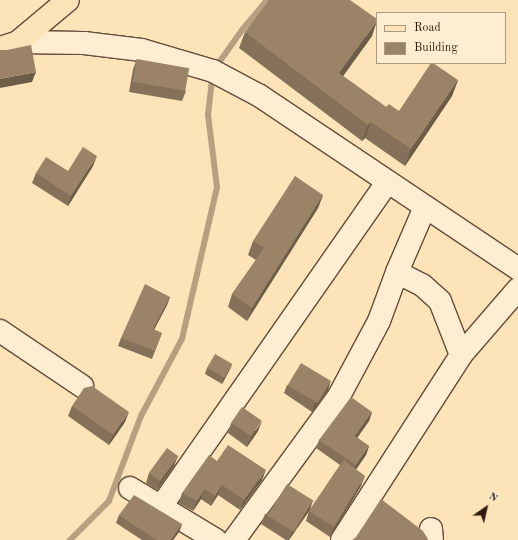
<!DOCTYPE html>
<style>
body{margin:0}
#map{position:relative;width:518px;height:540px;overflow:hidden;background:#fde3b8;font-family:"Old Standard TT",serif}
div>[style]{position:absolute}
.stream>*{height:6px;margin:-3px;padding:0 3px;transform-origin:3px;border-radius:3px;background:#b79f7f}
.roads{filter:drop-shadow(1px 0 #634c3a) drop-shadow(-1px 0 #634c3a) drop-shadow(0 1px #634c3a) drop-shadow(0 -1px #634c3a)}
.minor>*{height:22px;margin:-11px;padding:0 11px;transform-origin:11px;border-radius:11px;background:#feedd1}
.major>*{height:22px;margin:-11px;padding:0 11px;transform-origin:11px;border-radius:11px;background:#fde3b8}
.wall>*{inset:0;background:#857159}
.shaded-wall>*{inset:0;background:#6c5c48}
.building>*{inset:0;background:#9b8367;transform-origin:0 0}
span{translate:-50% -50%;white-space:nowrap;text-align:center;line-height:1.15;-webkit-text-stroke:3px #feedd1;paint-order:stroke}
.legend{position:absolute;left:376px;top:12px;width:130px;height:52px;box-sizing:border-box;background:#feedd1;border:1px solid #ac9984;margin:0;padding:5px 7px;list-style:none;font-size:12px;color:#301a10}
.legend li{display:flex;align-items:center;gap:8px;height:20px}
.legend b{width:20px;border:1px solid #ac9984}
.north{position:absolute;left:466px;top:488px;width:40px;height:40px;-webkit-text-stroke:3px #feedd1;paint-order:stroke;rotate:34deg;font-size:11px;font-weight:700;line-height:16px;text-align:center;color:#301a10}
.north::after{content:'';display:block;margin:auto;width:14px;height:18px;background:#301a10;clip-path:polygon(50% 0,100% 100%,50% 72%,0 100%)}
</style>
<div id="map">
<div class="stream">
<div style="left:70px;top:540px;width:55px;rotate:-45deg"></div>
<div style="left:109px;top:501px;width:91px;rotate:-69.4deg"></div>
<div style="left:141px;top:416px;width:87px;rotate:-62deg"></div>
<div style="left:182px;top:339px;width:156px;rotate:-77deg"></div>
<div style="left:217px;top:187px;width:73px;rotate:-97.1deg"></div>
<div style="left:208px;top:115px;width:44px;rotate:-83.5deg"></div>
<div style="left:213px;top:71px;width:50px;rotate:-54.7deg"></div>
<div style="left:242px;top:30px;width:39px;rotate:-50deg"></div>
</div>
<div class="roads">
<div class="minor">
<div style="left:18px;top:42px;width:66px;rotate:0.9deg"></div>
<div style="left:84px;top:43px;width:58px;rotate:6.9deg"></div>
<div style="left:142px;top:50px;width:74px;rotate:16.5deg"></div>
<div style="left:213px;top:71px;width:53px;rotate:28deg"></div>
<div style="left:260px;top:96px;width:311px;rotate:33.8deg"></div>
<div style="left:0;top:331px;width:99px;rotate:33.9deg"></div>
<div style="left:461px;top:355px;width:87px;rotate:-49.2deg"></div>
<div style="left:130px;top:488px;width:100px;rotate:31.2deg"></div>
<div style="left:160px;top:508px;width:397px;rotate:-55.1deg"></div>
<div style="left:431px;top:529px;width:11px;rotate:85deg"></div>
<div style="left:234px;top:540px;width:178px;rotate:-53.9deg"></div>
<div style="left:339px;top:396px;width:85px;rotate:-61.9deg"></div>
<div style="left:379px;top:321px;width:52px;rotate:-69.8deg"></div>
<div style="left:397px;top:272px;width:71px;rotate:-66.7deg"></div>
<div style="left:342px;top:540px;width:220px;rotate:-57.2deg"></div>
<div style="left:461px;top:355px;width:58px;rotate:-111.3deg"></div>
<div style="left:440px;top:301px;width:24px;rotate:-138deg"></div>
<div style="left:422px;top:285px;width:28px;rotate:-153deg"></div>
</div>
<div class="major">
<div style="left:0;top:48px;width:19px;rotate:-18deg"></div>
<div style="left:18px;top:42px;width:65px;rotate:-40deg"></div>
</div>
</div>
<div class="wall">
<div style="clip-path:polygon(245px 32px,372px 36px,343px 76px,386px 107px,399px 111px,458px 80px,452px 96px,405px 166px,365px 138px,362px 141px,239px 48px)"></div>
<div style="clip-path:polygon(137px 59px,186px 91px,182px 101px,129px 92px,133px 69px)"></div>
<div style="clip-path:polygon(93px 166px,68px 206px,32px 183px,36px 173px,68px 171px)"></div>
<div style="clip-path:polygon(323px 195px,318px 208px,247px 321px,228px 307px,232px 294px,256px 260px,248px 255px,253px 241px)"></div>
<div style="clip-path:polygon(170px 297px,167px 305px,154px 330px,162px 333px,152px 359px,118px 346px,121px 338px)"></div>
<div style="clip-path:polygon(232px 364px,230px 369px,222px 384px,205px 374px,207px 368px)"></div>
<div style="clip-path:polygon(287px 385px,328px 390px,312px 412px,284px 393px)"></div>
<div style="clip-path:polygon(72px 406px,125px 422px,109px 445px,68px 416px)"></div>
<div style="clip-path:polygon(372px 412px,369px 421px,357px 438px,369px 446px,366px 455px,356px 469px,361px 486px,330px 537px,306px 521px,309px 511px,340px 465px,316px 448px,319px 440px)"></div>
<div style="clip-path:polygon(231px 423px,258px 431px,247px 447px,228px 433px)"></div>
<div style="clip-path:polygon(217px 461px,262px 480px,240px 510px,218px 495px,211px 506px,201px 499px,193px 511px,179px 503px,182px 493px)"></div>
<div style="clip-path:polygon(174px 466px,157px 490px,146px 483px,149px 473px)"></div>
<div style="clip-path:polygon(313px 500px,289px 540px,286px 540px,261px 524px,265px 514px)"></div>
<div style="clip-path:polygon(119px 515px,182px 524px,179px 532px,173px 540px,142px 540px,116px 523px)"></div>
</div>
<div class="shaded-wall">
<div style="clip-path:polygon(377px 21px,372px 36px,333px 90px,339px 73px)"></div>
<div style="clip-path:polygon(36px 72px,32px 82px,0 88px,0 79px)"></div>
<div style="clip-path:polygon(458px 80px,452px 96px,405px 166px,411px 149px)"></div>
<div style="clip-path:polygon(371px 122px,365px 138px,362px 141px,368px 125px)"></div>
<div style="clip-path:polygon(97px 156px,93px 166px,68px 206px,71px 196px)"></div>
<div style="clip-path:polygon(323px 195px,318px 208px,247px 321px,252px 308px)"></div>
<div style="clip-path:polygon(170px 297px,167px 305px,150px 337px,153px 329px)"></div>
<div style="clip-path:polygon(232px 364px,230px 369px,222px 384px,223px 378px)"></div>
<div style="clip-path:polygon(331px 381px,328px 390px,312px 412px,315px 403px)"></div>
<div style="clip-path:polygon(129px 412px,125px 422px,109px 445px,113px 435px)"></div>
<div style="clip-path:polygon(372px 412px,369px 421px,352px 445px,355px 436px)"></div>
<div style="clip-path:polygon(262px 421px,258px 431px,247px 447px,251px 437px)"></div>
<div style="clip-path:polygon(369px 446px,366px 455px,353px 474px,356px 465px)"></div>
<div style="clip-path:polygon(178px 456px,174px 466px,157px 490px,161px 480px)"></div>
<div style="clip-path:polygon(266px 470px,262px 480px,240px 510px,244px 500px)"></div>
<div style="clip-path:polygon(365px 476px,361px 486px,330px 537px,334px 527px)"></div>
<div style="clip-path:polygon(222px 485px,218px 495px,211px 506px,215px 496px)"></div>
<div style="clip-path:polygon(205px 489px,201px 499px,193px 511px,197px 501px)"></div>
<div style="clip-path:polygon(313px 500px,310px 510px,289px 540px,292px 532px)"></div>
<div style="clip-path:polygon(182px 524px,179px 532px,173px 540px,171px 540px)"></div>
</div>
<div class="building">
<div style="clip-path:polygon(269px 0,350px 0,377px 19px,377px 21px,339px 73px,386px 107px,389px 104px,399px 111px,431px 63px,433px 63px,458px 80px,411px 149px,371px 122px,368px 125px,245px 32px)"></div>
<div style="clip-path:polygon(31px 45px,36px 72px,0 79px,0 50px,7px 50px)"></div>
<div style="left:137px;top:59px;width:53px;height:23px;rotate:10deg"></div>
<div style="clip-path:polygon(83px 147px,97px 156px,71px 196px,36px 173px,46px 157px,68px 171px)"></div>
<div style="clip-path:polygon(295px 176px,323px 195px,252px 308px,232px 294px,264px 248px,253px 241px)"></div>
<div style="clip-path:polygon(145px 284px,170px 297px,153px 329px,162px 333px,155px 351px,121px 338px)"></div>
<div style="left:215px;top:354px;width:20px;height:16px;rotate:30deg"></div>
<div style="left:301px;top:363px;width:35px;height:26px;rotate:31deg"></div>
<div style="clip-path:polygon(92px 386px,129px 412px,113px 435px,72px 406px,84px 388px)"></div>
<div style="clip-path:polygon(351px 397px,372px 412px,355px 436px,369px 446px,356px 465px,319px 440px)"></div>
<div style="left:242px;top:407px;width:24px;height:19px;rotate:35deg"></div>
<div style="clip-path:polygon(228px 445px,266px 470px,244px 500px,222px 485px,215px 496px,205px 489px,197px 501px,182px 493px,209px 455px,217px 461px)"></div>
<div style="left:167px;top:448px;width:14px;height:31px;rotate:36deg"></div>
<div style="clip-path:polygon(344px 460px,365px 476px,334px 527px,309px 511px)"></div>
<div style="left:287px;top:484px;width:31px;height:37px;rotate:32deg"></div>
<div style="clip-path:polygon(134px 495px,182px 524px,171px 540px,156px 540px,119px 515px)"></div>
<div style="clip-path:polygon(381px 499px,423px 531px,428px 539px,428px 540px,352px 540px,356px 537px)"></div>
</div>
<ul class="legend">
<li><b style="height:5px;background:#fde3b8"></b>Road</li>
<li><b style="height:11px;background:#9b8367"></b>Building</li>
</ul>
<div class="north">N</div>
</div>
